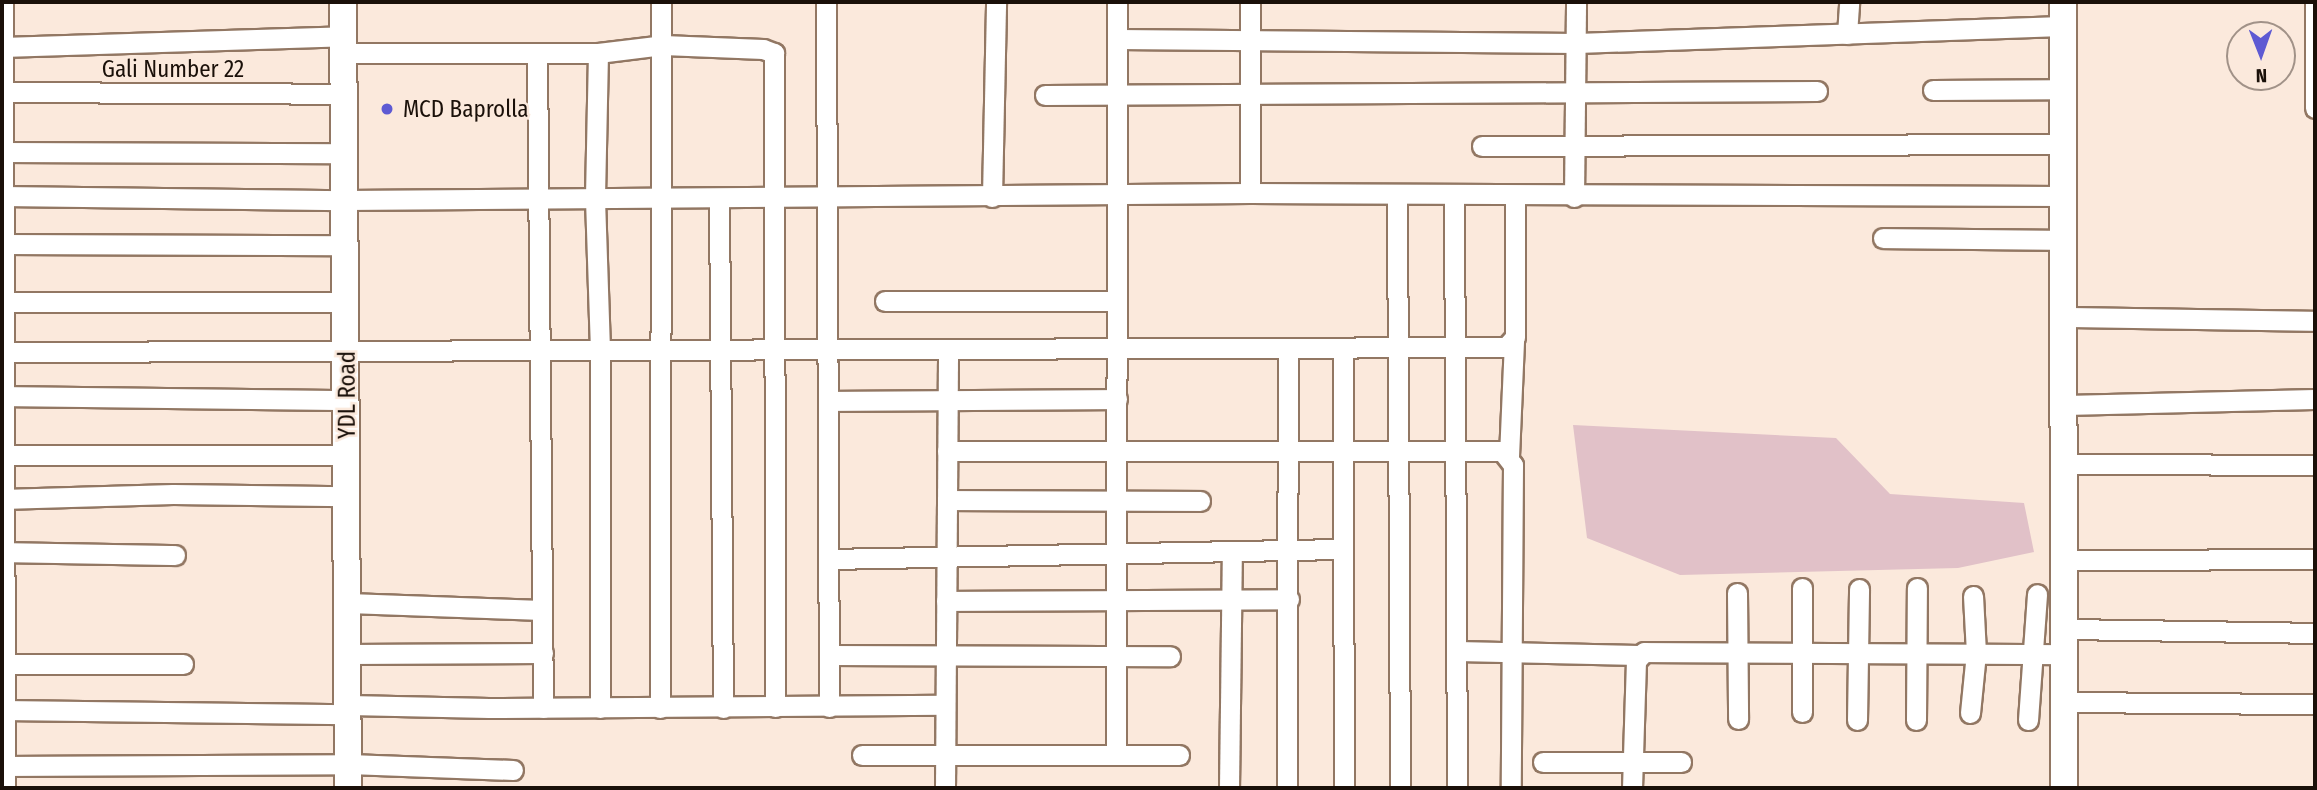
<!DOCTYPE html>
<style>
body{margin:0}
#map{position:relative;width:2317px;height:790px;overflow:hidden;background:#fbe9dc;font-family:"Fira Sans Condensed",sans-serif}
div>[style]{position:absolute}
.green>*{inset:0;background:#e1c1c8}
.roads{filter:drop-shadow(2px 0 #927763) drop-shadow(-2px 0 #927763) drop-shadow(0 2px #927763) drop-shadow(0 -2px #927763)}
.street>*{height:19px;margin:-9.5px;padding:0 9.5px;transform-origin:9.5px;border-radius:9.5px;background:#fff}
.secondary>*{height:26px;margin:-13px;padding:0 13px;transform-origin:13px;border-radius:13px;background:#fff}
.dots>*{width:19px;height:19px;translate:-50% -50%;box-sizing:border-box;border:4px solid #fbe9dc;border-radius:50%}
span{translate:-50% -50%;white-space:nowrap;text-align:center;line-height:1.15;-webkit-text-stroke:5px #fbe9dc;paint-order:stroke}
.street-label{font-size:23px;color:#1a1009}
.poi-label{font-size:23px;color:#1a1009}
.left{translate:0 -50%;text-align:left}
.frame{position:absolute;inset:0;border:4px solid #1a1009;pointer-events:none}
.north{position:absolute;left:2226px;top:21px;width:70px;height:70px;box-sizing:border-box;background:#fbe9dc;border:2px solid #a19288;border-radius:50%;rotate:179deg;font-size:19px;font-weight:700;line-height:28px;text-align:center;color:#1a1009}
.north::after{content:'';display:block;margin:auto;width:24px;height:32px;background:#5e5ad3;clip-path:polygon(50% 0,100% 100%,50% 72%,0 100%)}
</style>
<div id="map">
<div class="green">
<div style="clip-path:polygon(1573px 425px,1836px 438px,1890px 494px,2024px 503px,2034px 552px,1958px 568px,1680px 575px,1587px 538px)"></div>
</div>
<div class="roads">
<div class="street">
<div style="left:3px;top:2px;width:786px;rotate:89.85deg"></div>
<div style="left:826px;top:2px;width:705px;rotate:89.76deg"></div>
<div style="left:2315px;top:2px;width:106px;rotate:90deg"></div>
<div style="left:1847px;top:34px;width:32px;rotate:-86deg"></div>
<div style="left:1117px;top:39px;width:460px;rotate:0.5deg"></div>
<div style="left:1577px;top:43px;width:485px;rotate:-2deg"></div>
<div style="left:2px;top:47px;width:342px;rotate:-1.8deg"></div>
<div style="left:344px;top:53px;width:254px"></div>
<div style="left:598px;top:53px;width:65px;rotate:-7deg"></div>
<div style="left:663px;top:45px;width:100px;rotate:2.3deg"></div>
<div style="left:763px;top:49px;width:12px;rotate:20deg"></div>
<div style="left:774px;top:53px;width:654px;rotate:89.91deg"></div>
<div style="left:537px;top:53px;width:655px;rotate:89.48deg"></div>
<div style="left:598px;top:53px;width:146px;rotate:91.2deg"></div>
<div style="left:595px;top:199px;width:154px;rotate:88.1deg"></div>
<div style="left:600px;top:353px;width:355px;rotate:90deg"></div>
<div style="left:1933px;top:90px;width:129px;rotate:-0.4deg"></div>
<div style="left:2px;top:92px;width:342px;rotate:0.3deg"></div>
<div style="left:1045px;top:95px;width:772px;rotate:-0.3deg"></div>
<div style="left:1482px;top:146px;width:580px;rotate:-0.2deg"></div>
<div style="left:2px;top:152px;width:342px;rotate:0.2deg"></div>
<div style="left:1250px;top:193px;width:191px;rotate:-90deg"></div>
<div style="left:1397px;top:195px;width:593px;rotate:89.71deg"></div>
<div style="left:1454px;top:195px;width:593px;rotate:89.71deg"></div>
<div style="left:2px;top:196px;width:343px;rotate:0.7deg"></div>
<div style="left:345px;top:200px;width:905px;rotate:-0.44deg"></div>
<div style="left:1250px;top:193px;width:812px;rotate:0.21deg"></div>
<div style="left:992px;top:197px;width:195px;rotate:-88.8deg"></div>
<div style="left:1574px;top:197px;width:195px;rotate:-89.4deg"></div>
<div style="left:719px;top:198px;width:510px;rotate:89.55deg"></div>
<div style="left:1883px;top:238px;width:180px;rotate:0.6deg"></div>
<div style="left:2px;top:244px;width:343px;rotate:0.2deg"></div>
<div style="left:885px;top:301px;width:232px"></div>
<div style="left:2px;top:302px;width:344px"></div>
<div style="left:2063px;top:317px;width:252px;rotate:0.9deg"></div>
<div style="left:1343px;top:348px;width:440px;rotate:89.9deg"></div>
<div style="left:2px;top:352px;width:1504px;rotate:-0.19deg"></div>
<div style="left:1506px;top:347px;width:13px;rotate:-48deg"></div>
<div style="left:1515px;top:337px;width:141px;rotate:-90deg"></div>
<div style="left:2px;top:396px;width:345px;rotate:0.7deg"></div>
<div style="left:830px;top:401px;width:287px;rotate:-0.4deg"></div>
<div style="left:2064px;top:405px;width:251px;rotate:-1.4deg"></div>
<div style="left:947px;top:451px;width:555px"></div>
<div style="left:1502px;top:451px;width:18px;rotate:52deg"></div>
<div style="left:1513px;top:465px;width:323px;rotate:90.4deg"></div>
<div style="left:2px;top:455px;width:345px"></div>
<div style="left:1509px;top:456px;width:115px;rotate:-87.5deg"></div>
<div style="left:2065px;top:464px;width:250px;rotate:0.2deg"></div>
<div style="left:2px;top:499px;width:171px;rotate:-1.7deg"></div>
<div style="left:173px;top:494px;width:174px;rotate:0.7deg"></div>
<div style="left:947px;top:500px;width:253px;rotate:0.2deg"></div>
<div style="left:2px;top:552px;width:173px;rotate:1deg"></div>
<div style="left:829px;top:559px;width:513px;rotate:-1.12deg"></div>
<div style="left:2066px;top:560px;width:249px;rotate:-0.2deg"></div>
<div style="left:1802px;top:588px;width:124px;rotate:90deg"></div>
<div style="left:1737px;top:593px;width:126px;rotate:89.5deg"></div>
<div style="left:946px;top:601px;width:343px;rotate:-0.3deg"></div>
<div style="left:348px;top:603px;width:194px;rotate:2.1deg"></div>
<div style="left:2066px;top:629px;width:249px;rotate:0.9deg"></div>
<div style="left:1457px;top:651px;width:181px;rotate:1.3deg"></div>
<div style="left:349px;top:654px;width:194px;rotate:-0.3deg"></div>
<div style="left:830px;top:655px;width:340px;rotate:0.2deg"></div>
<div style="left:2px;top:664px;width:181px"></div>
<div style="left:2067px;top:702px;width:248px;rotate:0.5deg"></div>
<div style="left:349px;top:705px;width:140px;rotate:1.2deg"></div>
<div style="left:489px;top:708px;width:456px;rotate:-0.4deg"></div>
<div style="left:660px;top:708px;width:706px;rotate:-89.92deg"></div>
<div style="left:2px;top:710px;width:347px;rotate:0.7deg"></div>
<div style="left:1970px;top:713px;width:60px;rotate:-84.3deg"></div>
<div style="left:1976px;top:653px;width:57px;rotate:-93deg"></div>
<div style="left:1857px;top:720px;width:131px;rotate:-89.1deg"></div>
<div style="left:1916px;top:720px;width:132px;rotate:-89.6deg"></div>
<div style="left:2028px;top:720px;width:126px;rotate:-85.9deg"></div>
<div style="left:1116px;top:754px;width:752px;rotate:-89.92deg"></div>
<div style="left:862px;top:755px;width:317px"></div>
<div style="left:1543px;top:762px;width:138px"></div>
<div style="left:2px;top:766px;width:347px;rotate:-0.3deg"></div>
<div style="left:349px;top:764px;width:164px;rotate:2.1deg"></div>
<div style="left:945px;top:788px;width:437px;rotate:-89.6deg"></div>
<div style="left:1229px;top:788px;width:237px;rotate:-89.3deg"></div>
<div style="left:1287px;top:788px;width:439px;rotate:-89.9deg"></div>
<div style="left:1632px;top:788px;width:127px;rotate:-88.2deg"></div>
<div style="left:1636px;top:661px;width:12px;rotate:-48deg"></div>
<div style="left:1644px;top:652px;width:423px;rotate:0.3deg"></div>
</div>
<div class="secondary">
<div style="left:343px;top:2px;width:786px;rotate:89.64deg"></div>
<div style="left:2063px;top:2px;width:786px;rotate:89.93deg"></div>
</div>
</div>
<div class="dots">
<div style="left:387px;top:109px;background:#5e5ad3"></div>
</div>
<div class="street-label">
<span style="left:173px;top:69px">Gali Number 22</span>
<span style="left:347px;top:395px;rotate:-90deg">YDL Road</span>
</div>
<div class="poi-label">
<span class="left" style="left:403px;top:109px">MCD Baprolla</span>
</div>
<div class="frame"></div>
<div class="north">N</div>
</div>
